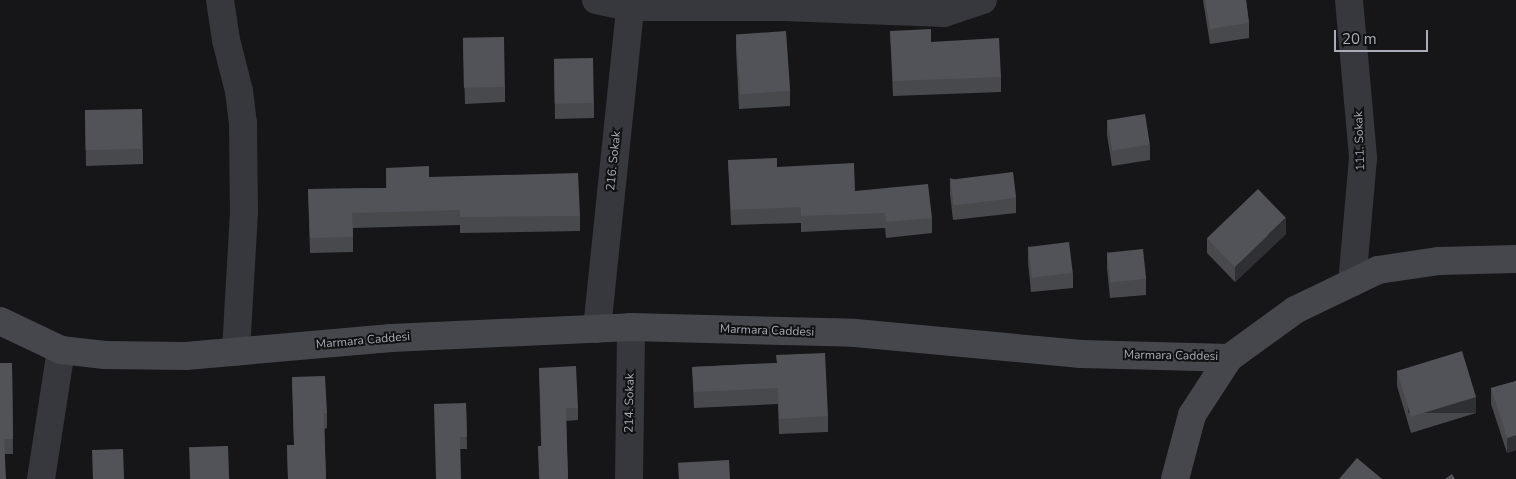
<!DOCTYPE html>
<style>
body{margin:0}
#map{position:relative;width:1516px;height:479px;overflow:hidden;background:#161618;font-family:"Nunito Sans",sans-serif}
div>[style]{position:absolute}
.street>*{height:28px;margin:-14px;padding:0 14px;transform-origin:14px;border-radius:14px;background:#37383d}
.secondary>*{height:28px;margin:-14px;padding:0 14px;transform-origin:14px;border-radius:14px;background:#45474d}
.wall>*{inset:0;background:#47494d}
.shaded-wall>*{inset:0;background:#2f3033;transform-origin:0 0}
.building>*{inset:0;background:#525359;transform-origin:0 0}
span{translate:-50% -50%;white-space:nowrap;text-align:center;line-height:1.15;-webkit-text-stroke:4px #111113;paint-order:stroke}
.street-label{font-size:12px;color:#a8adb8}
.scale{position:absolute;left:1334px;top:30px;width:94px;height:22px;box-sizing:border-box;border:2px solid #a8adb8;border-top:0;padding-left:6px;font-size:15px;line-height:18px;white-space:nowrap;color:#a8adb8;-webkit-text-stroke:4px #111113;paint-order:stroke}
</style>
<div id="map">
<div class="street">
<div style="left:220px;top:0;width:40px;rotate:81.5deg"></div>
<div style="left:226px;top:40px;width:53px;rotate:75.7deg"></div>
<div style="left:239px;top:91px;width:31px;rotate:83deg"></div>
<div style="left:243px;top:122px;width:90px;rotate:89.4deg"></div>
<div style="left:244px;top:212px;width:140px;rotate:93.3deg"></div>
<div style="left:596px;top:0;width:35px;rotate:12deg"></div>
<div style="left:630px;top:7px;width:153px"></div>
<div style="left:783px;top:7px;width:161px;rotate:2.1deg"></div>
<div style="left:944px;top:13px;width:41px;rotate:-18.4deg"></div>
<div style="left:1349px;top:0;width:159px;rotate:84.9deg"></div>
<div style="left:1363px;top:158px;width:125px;rotate:95deg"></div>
<div style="left:597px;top:329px;width:324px;rotate:-84.1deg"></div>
<div style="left:630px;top:7px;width:14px;rotate:-30deg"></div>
<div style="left:41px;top:479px;width:131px;rotate:-81.2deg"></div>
<div style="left:629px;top:479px;width:152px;rotate:-89.2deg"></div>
</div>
<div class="secondary">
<div style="left:0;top:321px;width:68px;rotate:25.4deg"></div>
<div style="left:61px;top:350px;width:44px;rotate:6.5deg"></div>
<div style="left:105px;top:355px;width:81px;rotate:0.7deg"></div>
<div style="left:186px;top:356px;width:206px;rotate:-5deg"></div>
<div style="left:391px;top:338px;width:240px;rotate:-2.6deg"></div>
<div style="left:631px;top:327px;width:224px;rotate:1.5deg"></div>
<div style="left:855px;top:333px;width:227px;rotate:5.3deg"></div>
<div style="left:1081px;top:354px;width:148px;rotate:1.5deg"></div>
<div style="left:1229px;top:358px;width:82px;rotate:-36deg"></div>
<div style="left:1295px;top:310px;width:92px;rotate:-25.7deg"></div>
<div style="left:1378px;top:270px;width:62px;rotate:-8.4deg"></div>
<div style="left:1439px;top:261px;width:77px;rotate:-1.5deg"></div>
<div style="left:1175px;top:479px;width:66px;rotate:-75.1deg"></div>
<div style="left:1192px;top:415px;width:68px;rotate:-57deg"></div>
</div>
<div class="wall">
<div style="clip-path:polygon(1203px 0,1246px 0,1249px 23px,1249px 38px,1210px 44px)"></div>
<div style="clip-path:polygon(890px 31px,931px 42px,1001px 77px,1001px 92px,893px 96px)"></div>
<div style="clip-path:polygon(736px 34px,790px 91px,790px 106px,739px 109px,736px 49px)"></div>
<div style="clip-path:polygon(463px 38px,505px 87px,505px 102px,465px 104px)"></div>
<div style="clip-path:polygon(554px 59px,594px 103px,594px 118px,555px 119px)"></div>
<div style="clip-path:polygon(85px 111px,143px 149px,143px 164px,86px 166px)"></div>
<div style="clip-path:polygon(1107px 120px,1150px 145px,1150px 160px,1112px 166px,1107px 135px)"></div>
<div style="clip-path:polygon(728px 160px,777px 167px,855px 191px,932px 218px,932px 233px,886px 238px,885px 228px,801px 232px,801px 223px,731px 225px)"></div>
<div style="clip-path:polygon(386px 168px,429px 177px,580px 216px,580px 231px,460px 233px,460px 225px,353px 228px,353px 252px,310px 253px,308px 189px,386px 188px)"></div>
<div style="clip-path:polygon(950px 178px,1016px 198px,1016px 213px,953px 220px,950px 194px)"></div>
<div style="clip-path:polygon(1286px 234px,1235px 282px,1207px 253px,1207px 238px)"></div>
<div style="clip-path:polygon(1028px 246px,1073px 273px,1073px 288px,1031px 292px,1028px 262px)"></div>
<div style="clip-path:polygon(1107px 252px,1146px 279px,1146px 295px,1110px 298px,1107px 268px)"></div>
<div style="clip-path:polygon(0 363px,12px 363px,13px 454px,5px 454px,0 479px)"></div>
<div style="clip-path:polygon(776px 363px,828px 416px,828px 432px,779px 434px,778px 404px,694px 408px,692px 367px)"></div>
<div style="clip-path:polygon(539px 368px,578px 408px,578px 420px,566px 421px,568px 479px,539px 479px,538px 446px,541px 446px)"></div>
<div style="clip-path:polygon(1397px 370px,1476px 413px,1411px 433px,1397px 386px)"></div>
<div style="clip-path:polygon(292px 377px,327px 413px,327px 428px,324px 429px,326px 479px,288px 479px,287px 445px,294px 445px)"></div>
<div style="clip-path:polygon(1516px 381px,1516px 450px,1507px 453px,1491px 404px,1491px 388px)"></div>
<div style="clip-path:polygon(466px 403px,467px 449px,460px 449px,436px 479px)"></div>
</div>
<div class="shaded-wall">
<div style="clip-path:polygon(1286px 218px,1286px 234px,1235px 282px,1235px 267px)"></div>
<div style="left:1476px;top:397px;width:16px;height:68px;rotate:90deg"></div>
<div style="clip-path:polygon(1516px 435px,1516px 450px,1507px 453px,1507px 438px)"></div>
</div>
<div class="building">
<div style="clip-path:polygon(1205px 0,1246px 0,1249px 23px,1210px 29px)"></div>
<div style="clip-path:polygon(931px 29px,931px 42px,999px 38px,1001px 77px,893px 81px,890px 31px)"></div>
<div style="left:786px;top:31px;width:60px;height:50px;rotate:86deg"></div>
<div style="left:504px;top:37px;width:50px;height:41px;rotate:89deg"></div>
<div style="left:593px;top:58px;width:45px;height:39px;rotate:89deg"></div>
<div style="left:142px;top:109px;width:40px;height:57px;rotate:89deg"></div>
<div style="left:1145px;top:114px;width:31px;height:38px;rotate:81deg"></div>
<div style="clip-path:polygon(777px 158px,777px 167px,854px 163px,855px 191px,928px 184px,932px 218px,886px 222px,885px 213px,801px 216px,801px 207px,731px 210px,728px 160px)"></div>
<div style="clip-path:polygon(429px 166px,429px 177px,578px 173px,580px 216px,460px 217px,460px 210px,352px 213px,353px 237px,310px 238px,308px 189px,387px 188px,386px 168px)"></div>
<div style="left:1013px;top:172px;width:26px;height:63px;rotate:83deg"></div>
<div style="left:1258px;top:189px;width:40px;height:71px;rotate:46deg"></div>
<div style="left:1069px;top:242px;width:31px;height:41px;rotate:83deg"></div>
<div style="left:1143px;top:249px;width:30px;height:36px;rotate:84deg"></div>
<div style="left:1462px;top:351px;width:48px;height:68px;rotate:73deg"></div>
<div style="clip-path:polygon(825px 353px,828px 416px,779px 419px,778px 388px,694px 392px,692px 367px,777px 363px,776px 355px)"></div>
<div style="clip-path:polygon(0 363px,12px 363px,13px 439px,4px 439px,6px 479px,0 479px)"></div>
<div style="clip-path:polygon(576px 366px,578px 408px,566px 408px,568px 479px,540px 479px,538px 446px,542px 446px,539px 368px)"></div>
<div style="clip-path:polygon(325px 376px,327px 413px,324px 413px,326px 479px,288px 479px,287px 445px,294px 445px,292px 377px)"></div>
<div style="clip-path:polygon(1516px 381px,1516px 435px,1507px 438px,1491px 388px)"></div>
<div style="clip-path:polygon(466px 403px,467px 437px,460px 437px,461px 479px,436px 479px,434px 404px)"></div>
<div style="left:228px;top:446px;width:33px;height:39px;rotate:88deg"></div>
<div style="left:123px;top:449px;width:30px;height:31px;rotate:88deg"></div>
<div style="clip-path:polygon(1357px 458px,1382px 479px,1339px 479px)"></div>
<div style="left:729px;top:460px;width:19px;height:51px;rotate:87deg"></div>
<div style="clip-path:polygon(1452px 474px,1455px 479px,1445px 479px)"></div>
</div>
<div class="street-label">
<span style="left:1360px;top:141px;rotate:-92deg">111. Sokak</span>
<span style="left:614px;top:161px;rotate:-84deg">216. Sokak</span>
<span style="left:767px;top:331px;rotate:2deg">Marmara Caddesi</span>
<span style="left:363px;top:341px;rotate:-5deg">Marmara Caddesi</span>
<span style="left:1171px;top:356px;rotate:1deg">Marmara Caddesi</span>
<span style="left:630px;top:403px;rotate:-89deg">214. Sokak</span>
</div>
<div class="scale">20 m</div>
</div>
